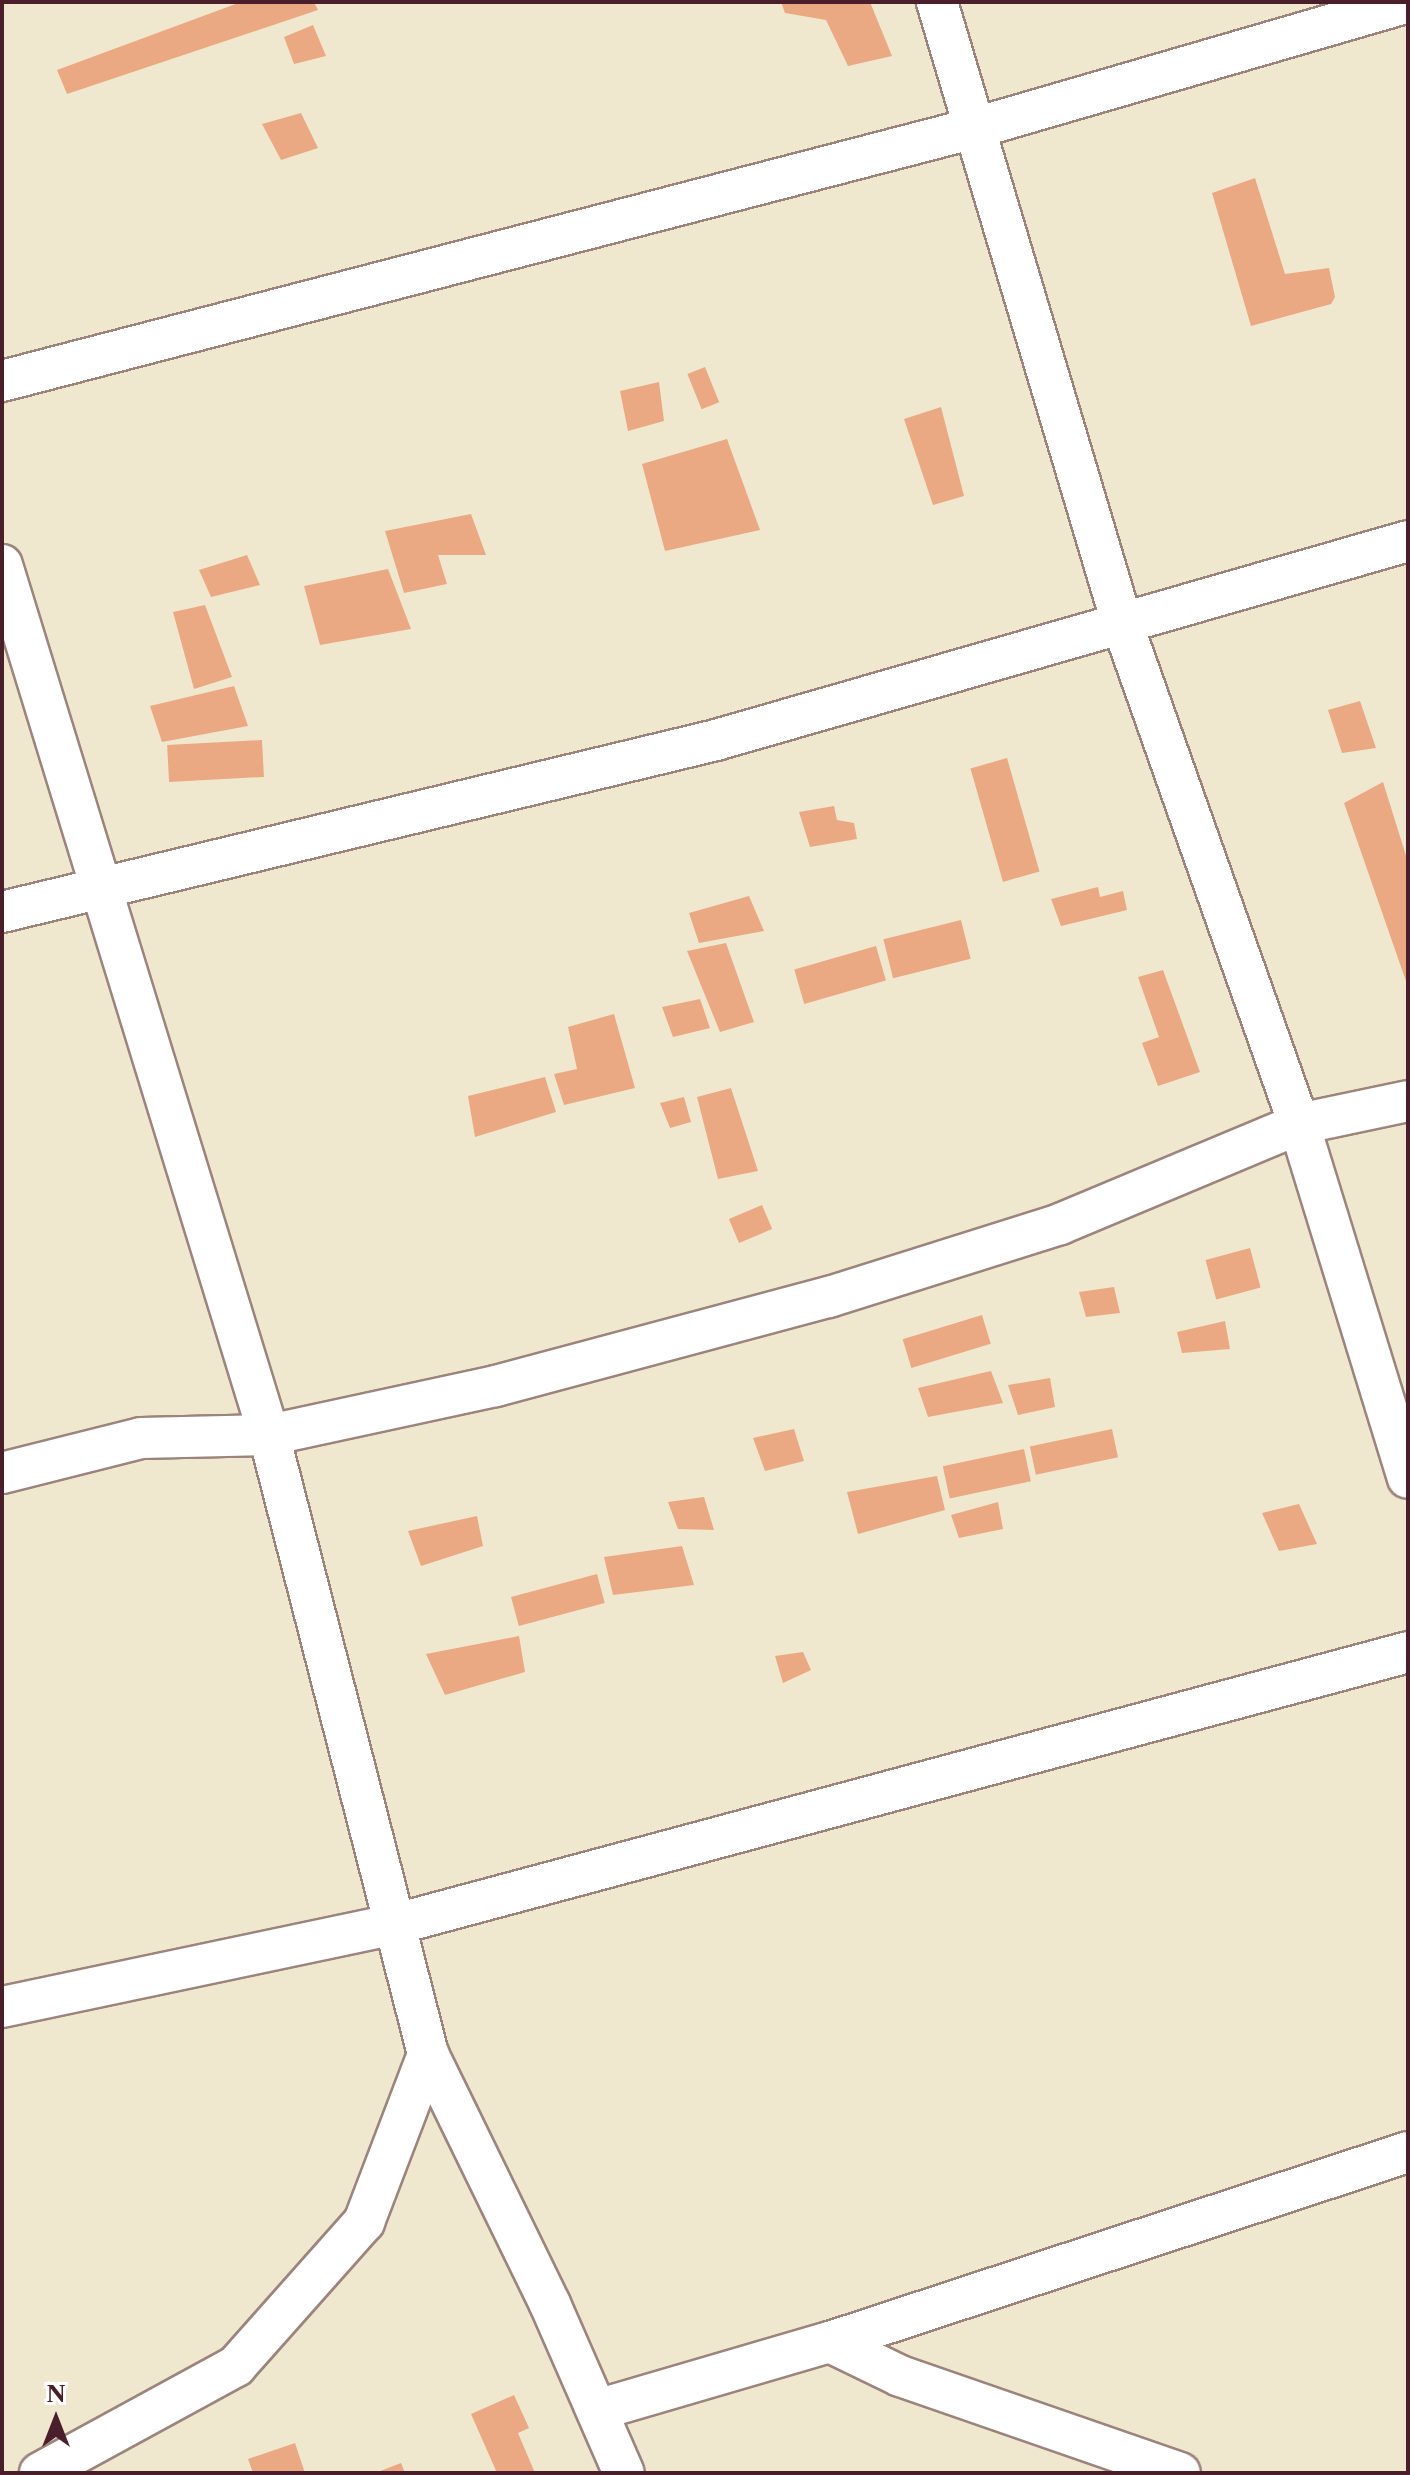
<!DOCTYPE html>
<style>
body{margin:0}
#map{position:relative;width:1410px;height:2475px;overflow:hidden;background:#efe8cf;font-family:"Libre Caslon Text",serif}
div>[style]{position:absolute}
.building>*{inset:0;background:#eba983;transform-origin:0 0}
.roads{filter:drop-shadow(2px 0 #9c847d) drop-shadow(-2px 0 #9c847d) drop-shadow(0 2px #9c847d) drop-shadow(0 -2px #9c847d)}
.minor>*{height:40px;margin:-20px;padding:0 20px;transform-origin:20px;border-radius:20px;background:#fff}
span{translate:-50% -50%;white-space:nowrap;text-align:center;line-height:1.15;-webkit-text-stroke:7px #fff;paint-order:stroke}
.frame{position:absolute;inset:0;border:4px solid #4a1f2b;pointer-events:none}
.north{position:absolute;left:16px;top:2379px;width:80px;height:80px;-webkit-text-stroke:6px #fff;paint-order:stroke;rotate:0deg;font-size:22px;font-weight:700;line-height:32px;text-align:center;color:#4a1f2b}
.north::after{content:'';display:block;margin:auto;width:28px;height:36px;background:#4a1f2b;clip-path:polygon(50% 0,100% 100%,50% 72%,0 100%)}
</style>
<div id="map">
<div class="building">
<div style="clip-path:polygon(241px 2px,314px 2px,318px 10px,67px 94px,57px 70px)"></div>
<div style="clip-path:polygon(781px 2px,870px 2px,892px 56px,848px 66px,826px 20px,785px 13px)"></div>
<div style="clip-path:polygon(313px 25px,326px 56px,294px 64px,284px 37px)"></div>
<div style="clip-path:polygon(301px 113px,318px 148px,281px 160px,262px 124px)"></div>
<div style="clip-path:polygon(1255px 178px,1285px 274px,1329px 268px,1335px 297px,1331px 304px,1251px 326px,1212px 193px)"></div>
<div style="left:705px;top:367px;width:38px;height:19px;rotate:68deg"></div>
<div style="clip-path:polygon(659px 382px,664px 421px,628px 431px,620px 391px)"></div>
<div style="clip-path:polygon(941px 407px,964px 496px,933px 505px,904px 419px)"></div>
<div style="clip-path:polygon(727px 439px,760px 530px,665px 551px,642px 464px)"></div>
<div style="clip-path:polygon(471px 514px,486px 555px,438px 555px,447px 584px,404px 593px,385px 531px)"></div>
<div style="clip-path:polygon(247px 555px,260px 585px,211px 597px,199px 570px)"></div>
<div style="clip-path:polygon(388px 569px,411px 629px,320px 645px,304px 586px)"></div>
<div style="clip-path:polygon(205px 605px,232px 677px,194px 689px,173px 612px)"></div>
<div style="clip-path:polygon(234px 686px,248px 726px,162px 742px,150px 706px)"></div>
<div style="clip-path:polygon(1360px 701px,1376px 748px,1342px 753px,1328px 710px)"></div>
<div style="left:262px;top:740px;width:37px;height:95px;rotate:87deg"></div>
<div style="left:1007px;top:758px;width:118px;height:38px;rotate:74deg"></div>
<div style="clip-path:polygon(1383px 782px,1408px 862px,1408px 987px,1344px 803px)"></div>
<div style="clip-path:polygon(834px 806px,837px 820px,854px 823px,857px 839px,810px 847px,799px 812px)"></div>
<div style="clip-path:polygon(1098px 887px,1100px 897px,1123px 891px,1127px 910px,1061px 926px,1051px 899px)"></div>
<div style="clip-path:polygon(749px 896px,764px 931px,699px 943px,689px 913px)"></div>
<div style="left:961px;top:920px;width:40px;height:80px;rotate:76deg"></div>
<div style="clip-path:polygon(726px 943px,754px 1022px,720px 1032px,687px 951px)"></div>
<div style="left:876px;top:946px;width:36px;height:85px;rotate:74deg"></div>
<div style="clip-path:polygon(1163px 970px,1200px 1072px,1158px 1086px,1142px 1043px,1159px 1037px,1138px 977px)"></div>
<div style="clip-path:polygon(700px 999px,710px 1028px,673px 1037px,662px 1007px)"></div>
<div style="clip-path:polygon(614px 1014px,635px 1088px,564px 1105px,554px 1074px,577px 1069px,568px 1027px)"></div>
<div style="clip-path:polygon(545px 1077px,556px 1112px,475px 1137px,468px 1096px)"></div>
<div style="clip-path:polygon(731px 1088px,758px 1171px,718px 1179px,697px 1097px)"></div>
<div style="clip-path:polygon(684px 1097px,691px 1122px,670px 1128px,660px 1103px)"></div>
<div style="left:762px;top:1205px;width:26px;height:36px;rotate:67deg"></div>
<div style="left:1250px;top:1248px;width:41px;height:46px;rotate:75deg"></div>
<div style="clip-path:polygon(1114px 1287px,1120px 1313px,1086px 1317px,1079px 1292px)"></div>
<div style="left:982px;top:1315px;width:30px;height:83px;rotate:73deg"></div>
<div style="clip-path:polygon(1225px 1321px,1230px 1349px,1182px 1353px,1177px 1332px)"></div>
<div style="clip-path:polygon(991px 1371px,1003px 1403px,928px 1417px,918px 1388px)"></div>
<div style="clip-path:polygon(1050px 1378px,1055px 1407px,1018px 1415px,1008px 1385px)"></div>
<div style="clip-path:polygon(794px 1429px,804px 1461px,765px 1471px,753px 1438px)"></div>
<div style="left:1112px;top:1429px;width:29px;height:84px;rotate:78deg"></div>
<div style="left:1024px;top:1449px;width:33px;height:83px;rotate:78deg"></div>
<div style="clip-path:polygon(937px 1476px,945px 1510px,858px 1534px,847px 1492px)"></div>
<div style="clip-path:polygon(704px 1497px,714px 1530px,678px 1529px,668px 1502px)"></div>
<div style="clip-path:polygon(998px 1502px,1003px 1529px,959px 1538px,951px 1515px)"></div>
<div style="clip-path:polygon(1299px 1504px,1317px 1544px,1279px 1551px,1262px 1513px)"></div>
<div style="clip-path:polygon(477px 1516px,483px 1546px,421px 1566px,408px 1531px)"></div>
<div style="clip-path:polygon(682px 1546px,694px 1585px,613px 1595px,604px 1557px)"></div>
<div style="left:597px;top:1574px;width:30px;height:89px;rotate:75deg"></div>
<div style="clip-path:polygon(519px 1636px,525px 1672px,445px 1695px,426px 1654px)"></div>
<div style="clip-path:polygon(803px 1652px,811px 1670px,783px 1683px,775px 1656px)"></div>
<div style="clip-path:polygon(514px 2395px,529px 2428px,518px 2433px,535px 2473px,497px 2473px,471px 2414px)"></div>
<div style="clip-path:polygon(295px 2443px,305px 2473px,253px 2473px,248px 2459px)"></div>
<div style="clip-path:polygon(401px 2463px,405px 2473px,375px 2473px)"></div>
</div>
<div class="roads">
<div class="minor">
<div style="left:937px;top:2px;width:648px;rotate:73.41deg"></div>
<div style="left:1122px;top:623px;width:531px;rotate:70.54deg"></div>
<div style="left:1299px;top:1124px;width:370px;rotate:72.9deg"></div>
<div style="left:2px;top:381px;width:1005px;rotate:-14.58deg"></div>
<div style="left:975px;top:128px;width:451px;rotate:-16.2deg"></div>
<div style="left:2px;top:565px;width:910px;rotate:72.94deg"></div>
<div style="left:269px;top:1435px;width:639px;rotate:75.59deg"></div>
<div style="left:428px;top:2054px;width:278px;rotate:64deg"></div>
<div style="left:550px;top:2304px;width:184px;rotate:66.4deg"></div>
<div style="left:2px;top:912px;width:734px;rotate:-13.54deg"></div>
<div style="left:716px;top:740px;width:720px;rotate:-16.04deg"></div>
<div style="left:2px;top:1473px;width:143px;rotate:-14.1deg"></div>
<div style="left:141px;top:1438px;width:128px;rotate:-1.3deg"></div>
<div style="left:269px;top:1435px;width:232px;rotate:-12.2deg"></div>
<div style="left:496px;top:1386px;width:345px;rotate:-15deg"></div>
<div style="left:829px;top:1297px;width:242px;rotate:-17.5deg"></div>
<div style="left:1060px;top:1224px;width:259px;rotate:-22.7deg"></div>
<div style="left:1299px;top:1124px;width:111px;rotate:-11.9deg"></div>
<div style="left:2px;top:2007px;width:403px;rotate:-11.9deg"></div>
<div style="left:396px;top:1924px;width:1048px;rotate:-15.04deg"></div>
<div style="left:830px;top:2342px;width:78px;rotate:25.9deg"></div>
<div style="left:900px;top:2376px;width:296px;rotate:19.1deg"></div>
<div style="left:597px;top:2410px;width:243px;rotate:-16.3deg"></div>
<div style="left:830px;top:2342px;width:608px;rotate:-18.2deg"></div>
<div style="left:40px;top:2473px;width:223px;rotate:-28.6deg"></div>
<div style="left:236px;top:2366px;width:193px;rotate:-48.4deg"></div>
<div style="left:364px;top:2222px;width:180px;rotate:-69.1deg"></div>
</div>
</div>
<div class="frame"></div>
<div class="north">N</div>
</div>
